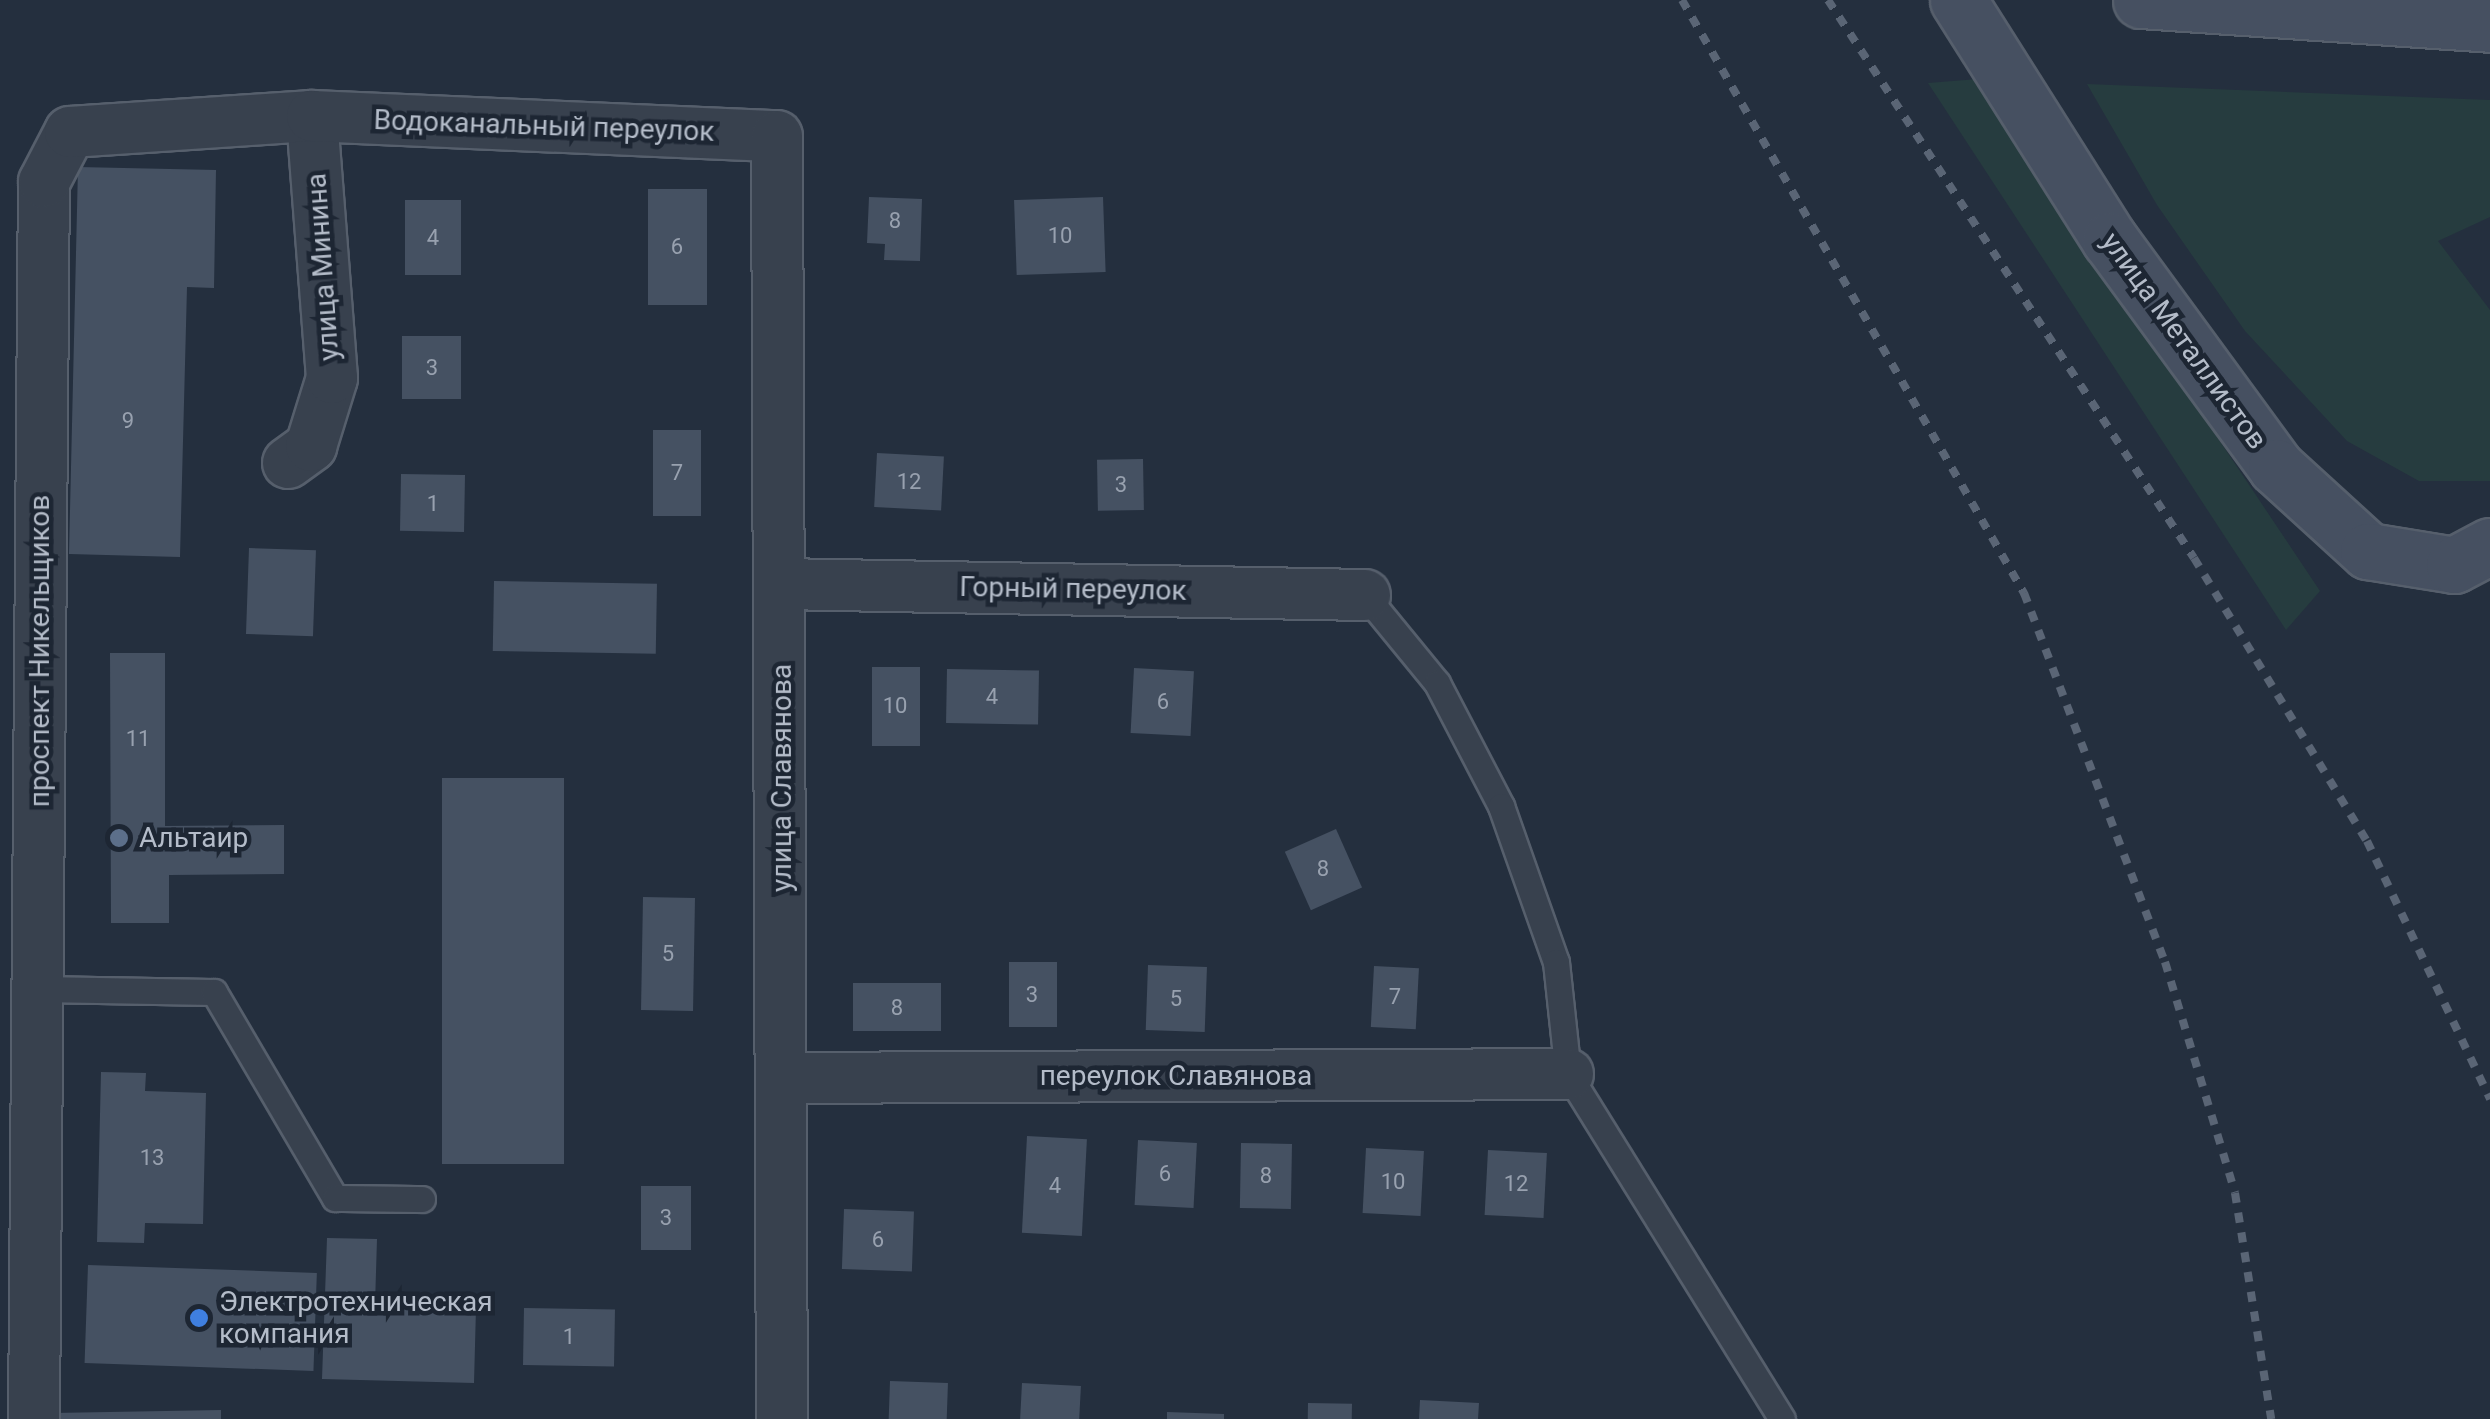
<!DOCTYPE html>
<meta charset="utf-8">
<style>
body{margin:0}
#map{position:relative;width:2490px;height:1419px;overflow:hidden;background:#242f3e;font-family:Roboto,sans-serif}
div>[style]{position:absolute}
.green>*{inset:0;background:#263c3f}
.building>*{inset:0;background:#455162;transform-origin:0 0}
.roads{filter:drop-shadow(2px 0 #565f6c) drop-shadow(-2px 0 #565f6c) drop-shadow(0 2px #565f6c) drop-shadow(0 -2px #565f6c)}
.lane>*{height:25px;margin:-12.5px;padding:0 12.5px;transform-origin:12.5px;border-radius:12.5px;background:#38414e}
.street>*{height:50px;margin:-25px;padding:0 25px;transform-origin:25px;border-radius:25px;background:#38414e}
.secondary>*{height:55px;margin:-27.5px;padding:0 27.5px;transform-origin:27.5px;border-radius:27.5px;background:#465061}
.rail>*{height:8px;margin-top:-4px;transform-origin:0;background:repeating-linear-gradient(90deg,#5a6575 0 10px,transparent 0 20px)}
.dots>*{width:28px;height:28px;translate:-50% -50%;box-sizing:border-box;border:5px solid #1d2633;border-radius:50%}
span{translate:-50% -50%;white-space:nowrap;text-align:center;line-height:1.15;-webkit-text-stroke:9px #1d2633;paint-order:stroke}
.number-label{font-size:22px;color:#98a1af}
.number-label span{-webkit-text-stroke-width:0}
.street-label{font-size:28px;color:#b4bcc9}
.poi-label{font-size:28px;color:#b4bcc9}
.left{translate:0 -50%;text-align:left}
</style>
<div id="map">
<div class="green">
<div style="clip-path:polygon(1978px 79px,2320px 591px,2286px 630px,1928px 83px)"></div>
<div style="clip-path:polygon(2087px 84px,2490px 100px,2490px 217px,2438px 241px,2490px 310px,2490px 481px,2419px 481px,2347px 441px,2245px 331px,2157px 205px)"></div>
</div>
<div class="building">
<div style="clip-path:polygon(78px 167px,216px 170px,214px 288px,187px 287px,180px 557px,69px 554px)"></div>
<div style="left:648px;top:189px;width:59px;height:116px"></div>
<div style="clip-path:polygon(869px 197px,922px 199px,920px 261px,884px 260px,885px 244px,867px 243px)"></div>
<div style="left:1103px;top:197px;width:75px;height:89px;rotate:88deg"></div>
<div style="left:405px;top:200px;width:56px;height:75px"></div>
<div style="left:461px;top:336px;width:63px;height:59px;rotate:90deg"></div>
<div style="left:653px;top:430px;width:48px;height:86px"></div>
<div style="left:877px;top:453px;width:67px;height:54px;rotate:3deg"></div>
<div style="left:1143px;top:459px;width:51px;height:46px;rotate:89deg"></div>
<div style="left:465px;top:475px;width:57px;height:64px;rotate:91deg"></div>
<div style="left:249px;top:548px;width:67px;height:86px;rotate:2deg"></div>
<div style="left:494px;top:581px;width:163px;height:70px;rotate:1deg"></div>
<div style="clip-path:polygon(110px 653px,165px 653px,165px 826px,284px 825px,284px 874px,169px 875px,169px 923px,111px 923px)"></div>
<div style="left:872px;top:667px;width:48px;height:79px"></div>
<div style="left:1134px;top:668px;width:60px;height:65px;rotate:3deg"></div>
<div style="left:947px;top:669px;width:92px;height:54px;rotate:1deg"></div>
<div style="left:564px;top:778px;width:386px;height:122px;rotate:90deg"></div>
<div style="left:1336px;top:829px;width:64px;height:56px;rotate:66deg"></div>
<div style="left:643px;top:897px;width:52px;height:113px;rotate:1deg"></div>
<div style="left:1009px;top:962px;width:48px;height:65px"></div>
<div style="left:1148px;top:965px;width:59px;height:65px;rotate:2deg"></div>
<div style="left:1374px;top:966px;width:45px;height:61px;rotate:3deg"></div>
<div style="left:941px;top:983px;width:48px;height:88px;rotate:90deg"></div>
<div style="clip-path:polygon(101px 1072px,146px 1073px,145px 1091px,206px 1093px,203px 1224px,145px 1223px,144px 1243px,97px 1242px)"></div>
<div style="left:1027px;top:1136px;width:60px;height:97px;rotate:3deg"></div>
<div style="left:1138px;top:1140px;width:59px;height:65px;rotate:3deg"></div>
<div style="left:1241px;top:1143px;width:51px;height:65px;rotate:1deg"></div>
<div style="left:1366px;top:1148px;width:58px;height:65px;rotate:3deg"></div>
<div style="left:1488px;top:1150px;width:59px;height:65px;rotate:3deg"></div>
<div style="left:641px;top:1186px;width:50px;height:64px"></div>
<div style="left:844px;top:1209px;width:70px;height:60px;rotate:2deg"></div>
<div style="clip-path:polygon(327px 1238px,377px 1239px,375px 1305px,476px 1308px,474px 1383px,322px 1379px)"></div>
<div style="left:88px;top:1265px;width:229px;height:98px;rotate:2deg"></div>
<div style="left:524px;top:1308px;width:91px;height:57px;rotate:1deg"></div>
<div style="left:890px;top:1381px;width:58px;height:38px;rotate:2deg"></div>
<div style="left:1022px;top:1383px;width:59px;height:36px;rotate:3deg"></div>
<div style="clip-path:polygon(1420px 1400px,1479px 1403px,1478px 1419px,1419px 1419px)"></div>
<div style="left:1308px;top:1403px;width:44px;height:16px;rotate:1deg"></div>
<div style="clip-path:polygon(221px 1410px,221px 1419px,53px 1419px,53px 1413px)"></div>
<div style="clip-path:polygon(1167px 1412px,1224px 1414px,1224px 1419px,1167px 1419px)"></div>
</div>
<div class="roads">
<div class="lane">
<div style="left:1365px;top:595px;width:114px;rotate:50.7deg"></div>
<div style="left:1437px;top:683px;width:139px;rotate:62.5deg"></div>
<div style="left:1501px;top:806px;width:165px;rotate:70.6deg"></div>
<div style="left:1556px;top:962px;width:113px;rotate:83.9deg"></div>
<div style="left:1568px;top:1074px;width:406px;rotate:58.2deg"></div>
<div style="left:38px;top:989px;width:176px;rotate:1deg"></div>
<div style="left:214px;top:992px;width:239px;rotate:59.6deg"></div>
<div style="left:335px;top:1198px;width:87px;rotate:0.7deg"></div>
</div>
<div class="street">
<div style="left:288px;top:463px;width:29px;rotate:-36deg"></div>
<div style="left:311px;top:446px;width:71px;rotate:-72.8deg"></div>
<div style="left:332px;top:378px;width:263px;rotate:-94.4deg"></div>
<div style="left:781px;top:584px;width:584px;rotate:1.08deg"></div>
<div style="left:783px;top:1078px;width:785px;rotate:-0.29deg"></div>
<div style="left:34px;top:1419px;width:1237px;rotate:-89.54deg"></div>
<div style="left:44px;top:182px;width:56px;rotate:-62.5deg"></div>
<div style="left:70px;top:132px;width:243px;rotate:-3.8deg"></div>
<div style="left:312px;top:116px;width:465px;rotate:2.5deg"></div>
<div style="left:777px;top:136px;width:1283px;rotate:89.78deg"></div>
</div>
<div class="secondary">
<div style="left:1958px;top:0;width:284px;rotate:57.7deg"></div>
<div style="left:2110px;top:240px;width:281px;rotate:53.8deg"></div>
<div style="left:2276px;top:467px;width:125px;rotate:42.4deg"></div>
<div style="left:2368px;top:551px;width:87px;rotate:9.2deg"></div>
<div style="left:2454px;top:565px;width:41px;rotate:-27.8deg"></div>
<div style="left:2141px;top:0;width:350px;rotate:3.9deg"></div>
</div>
</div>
<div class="rail">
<div style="left:1682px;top:0;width:685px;rotate:60.03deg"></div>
<div style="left:2024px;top:593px;width:395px;rotate:69.1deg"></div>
<div style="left:2165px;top:962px;width:241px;rotate:73.1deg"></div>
<div style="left:2235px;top:1193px;width:229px;rotate:80.9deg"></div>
<div style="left:1828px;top:0;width:667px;rotate:56.74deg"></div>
<div style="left:2194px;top:558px;width:332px;rotate:58.6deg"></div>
<div style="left:2367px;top:841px;width:286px;rotate:64.5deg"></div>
</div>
<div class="dots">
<div style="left:119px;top:838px;background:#5c6f8a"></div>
<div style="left:199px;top:1318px;background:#3f7fe0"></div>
</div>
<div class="number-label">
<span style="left:895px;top:221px">8</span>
<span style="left:1060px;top:236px">10</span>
<span style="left:433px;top:238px">4</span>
<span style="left:677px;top:247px">6</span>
<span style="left:432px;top:368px">3</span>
<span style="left:128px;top:421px">9</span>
<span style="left:677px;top:473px">7</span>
<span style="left:909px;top:482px">12</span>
<span style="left:1121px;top:485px">3</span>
<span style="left:433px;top:504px">1</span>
<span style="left:992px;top:697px">4</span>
<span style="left:1163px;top:702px">6</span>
<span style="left:895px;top:706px">10</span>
<span style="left:138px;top:739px">11</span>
<span style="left:1323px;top:869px">8</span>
<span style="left:668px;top:954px">5</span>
<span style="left:1032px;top:995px">3</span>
<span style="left:1395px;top:997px">7</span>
<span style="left:1176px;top:999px">5</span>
<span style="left:897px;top:1008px">8</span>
<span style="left:152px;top:1158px">13</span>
<span style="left:1165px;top:1174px">6</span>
<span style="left:1266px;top:1176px">8</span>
<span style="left:1393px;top:1182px">10</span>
<span style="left:1516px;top:1184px">12</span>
<span style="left:1055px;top:1186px">4</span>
<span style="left:666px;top:1218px">3</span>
<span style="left:878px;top:1240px">6</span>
<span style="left:569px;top:1337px">1</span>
</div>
<div class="street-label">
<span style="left:544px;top:126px;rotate:2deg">Водоканальный переулок</span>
<span style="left:323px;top:267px;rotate:-94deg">улица Минина</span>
<span style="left:2184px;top:341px;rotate:54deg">улица Металлистов</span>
<span style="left:1073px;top:589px;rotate:1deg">Горный переулок</span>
<span style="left:40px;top:651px;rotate:-90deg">проспект Никельщиков</span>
<span style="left:782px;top:778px;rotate:-90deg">улица Славянова</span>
<span style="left:1176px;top:1076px">переулок Славянова</span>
</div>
<div class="poi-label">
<span class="left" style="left:139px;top:838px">Альтаир</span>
<span class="left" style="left:219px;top:1318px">Электротехническая<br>компания</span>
</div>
</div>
